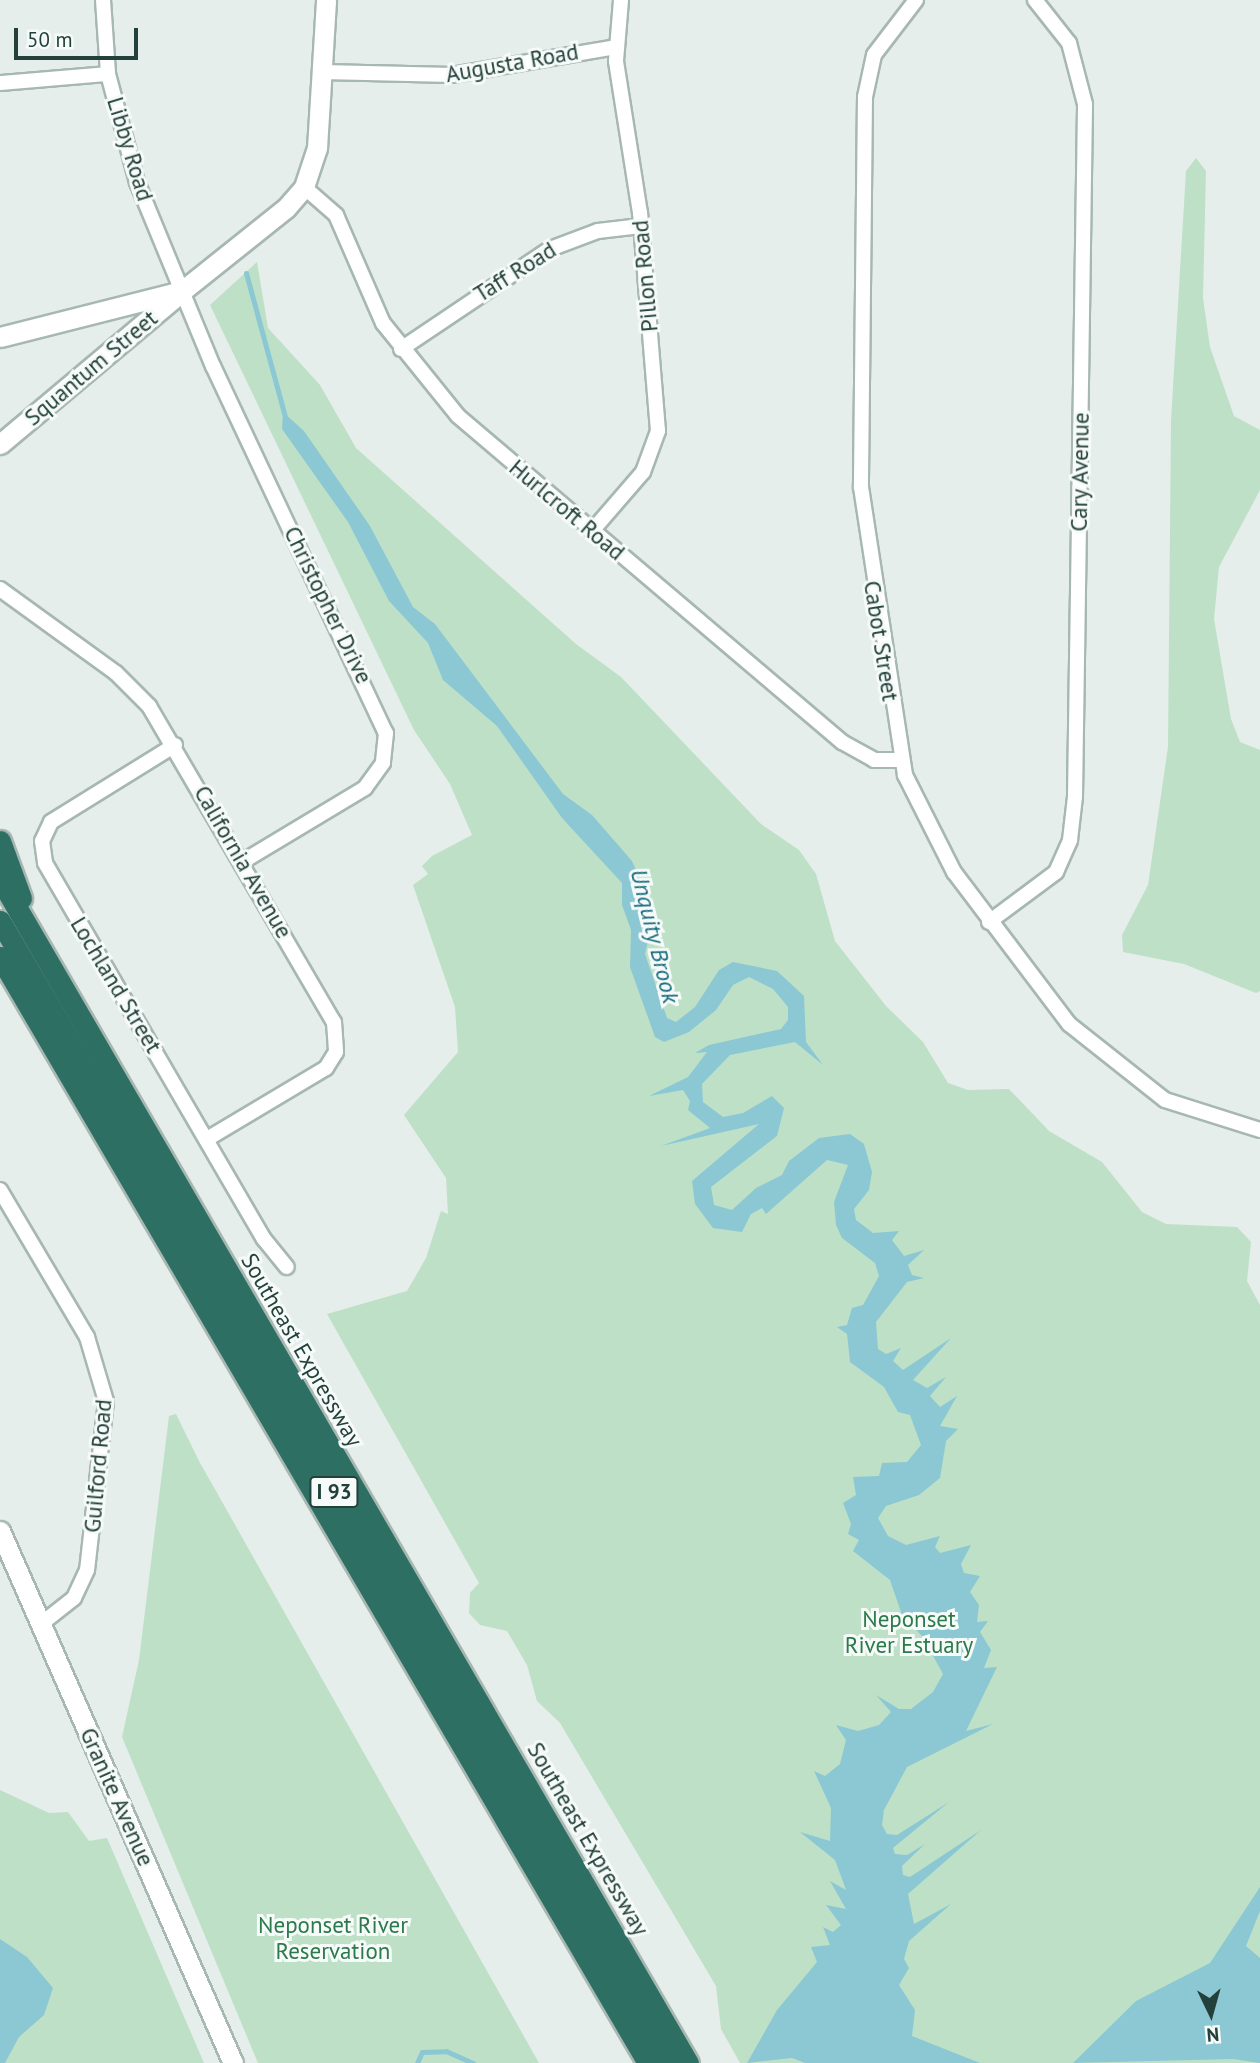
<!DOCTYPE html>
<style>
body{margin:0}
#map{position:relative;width:1260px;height:2063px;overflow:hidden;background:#e5eeea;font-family:"PT Sans",sans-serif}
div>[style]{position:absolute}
.green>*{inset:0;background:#bde0c7}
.water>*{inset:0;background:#8cc8d4}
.stream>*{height:5px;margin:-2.5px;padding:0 2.5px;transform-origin:2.5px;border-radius:2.5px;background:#8cc8d4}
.roads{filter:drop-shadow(2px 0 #a7b7b2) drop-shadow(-2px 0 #a7b7b2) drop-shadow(0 2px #a7b7b2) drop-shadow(0 -2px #a7b7b2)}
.street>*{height:14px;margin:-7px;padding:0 7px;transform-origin:7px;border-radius:7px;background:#fff}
.secondary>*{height:19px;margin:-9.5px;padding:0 9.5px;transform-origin:9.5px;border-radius:9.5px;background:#fff}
.highway>*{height:21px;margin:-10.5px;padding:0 10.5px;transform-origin:10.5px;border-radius:10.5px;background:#2e6f63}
span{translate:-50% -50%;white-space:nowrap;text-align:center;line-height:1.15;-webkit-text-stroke:6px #f6faf8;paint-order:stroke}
.shield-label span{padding:2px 5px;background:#f6faf8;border:2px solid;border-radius:5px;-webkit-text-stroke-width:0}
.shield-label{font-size:21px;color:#23413a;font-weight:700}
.street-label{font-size:23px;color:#23413a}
.park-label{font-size:23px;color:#2c7a4b}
.water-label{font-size:24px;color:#1a6d80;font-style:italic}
.north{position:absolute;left:1176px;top:1979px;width:70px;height:70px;-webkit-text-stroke:5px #f6faf8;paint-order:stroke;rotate:175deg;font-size:19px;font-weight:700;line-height:28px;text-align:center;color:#23413a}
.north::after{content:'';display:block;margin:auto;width:24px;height:32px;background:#23413a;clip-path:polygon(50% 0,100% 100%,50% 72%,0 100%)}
.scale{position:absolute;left:14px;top:28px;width:124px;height:32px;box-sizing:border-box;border:4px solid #23413a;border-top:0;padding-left:9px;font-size:21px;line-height:24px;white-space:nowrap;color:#23413a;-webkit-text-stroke:5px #f6faf8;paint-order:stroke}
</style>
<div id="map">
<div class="green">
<div style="clip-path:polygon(1196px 158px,1206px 171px,1203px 298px,1210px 347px,1234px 416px,1260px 430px,1260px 490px,1219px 567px,1214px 619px,1231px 719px,1240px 742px,1260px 750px,1260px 991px,1256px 993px,1184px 964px,1123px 952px,1122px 935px,1148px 885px,1168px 747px,1171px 421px,1186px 171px)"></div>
<div style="clip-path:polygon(257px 262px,268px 328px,320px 385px,356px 448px,576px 644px,621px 677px,761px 824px,799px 850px,816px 874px,835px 941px,886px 1006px,923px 1042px,948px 1083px,968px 1090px,1009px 1089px,1049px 1131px,1102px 1162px,1142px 1212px,1166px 1224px,1237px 1227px,1251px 1242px,1247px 1281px,1260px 1305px,1260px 2063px,740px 2063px,721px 2029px,716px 1986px,560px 1723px,537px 1701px,527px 1665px,507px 1631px,480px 1625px,469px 1613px,470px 1593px,479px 1583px,327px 1314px,407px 1291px,426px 1258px,441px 1211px,448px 1214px,446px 1178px,404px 1115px,458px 1052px,455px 1007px,413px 885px,428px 874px,422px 866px,432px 856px,472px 835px,450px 784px,414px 730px,210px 305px)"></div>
<div style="clip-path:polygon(176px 1414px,199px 1461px,539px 2063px,258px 2063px,122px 1737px,139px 1660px,169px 1416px)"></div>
<div style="clip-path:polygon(0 1790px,49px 1813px,68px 1812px,89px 1841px,107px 1838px,204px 2063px,0 2063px)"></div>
</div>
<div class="water">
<div style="clip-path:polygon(283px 412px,304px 431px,370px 526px,413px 607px,435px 624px,563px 794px,592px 815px,632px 861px,640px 879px,635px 896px,652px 924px,645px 954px,667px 1018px,676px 1022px,695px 1007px,719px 970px,733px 962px,777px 971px,804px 996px,806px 1042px,823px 1065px,795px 1042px,730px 1055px,702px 1084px,703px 1102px,723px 1117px,743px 1113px,772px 1096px,784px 1108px,777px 1136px,711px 1187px,714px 1205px,732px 1210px,756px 1188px,782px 1175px,789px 1161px,819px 1138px,850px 1134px,864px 1144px,872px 1172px,869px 1190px,854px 1209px,856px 1220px,873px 1233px,899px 1231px,892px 1240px,904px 1256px,924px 1250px,908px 1265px,912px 1275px,924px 1278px,907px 1282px,876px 1322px,878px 1349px,886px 1354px,901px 1348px,893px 1361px,903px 1370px,951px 1338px,913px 1380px,927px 1388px,946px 1377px,930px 1396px,940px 1407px,957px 1396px,940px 1426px,958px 1429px,946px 1441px,940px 1478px,919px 1495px,886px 1506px,878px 1518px,888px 1536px,906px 1545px,940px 1536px,935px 1547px,940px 1553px,971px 1545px,961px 1564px,964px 1573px,980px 1576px,970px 1592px,979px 1605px,977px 1622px,988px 1621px,980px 1632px,991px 1650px,984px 1668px,997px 1667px,966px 1731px,993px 1724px,907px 1767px,884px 1810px,882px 1825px,887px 1834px,897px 1835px,949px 1802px,893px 1848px,895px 1854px,907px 1855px,925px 1844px,902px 1866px,903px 1875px,910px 1877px,981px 1830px,908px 1894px,914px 1924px,951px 1904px,909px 1941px,904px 1959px,909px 1968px,899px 1985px,915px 2010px,912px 2036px,980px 2063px,805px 2063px,792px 2058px,747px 2063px,777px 2010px,817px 1962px,811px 1947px,830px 1945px,823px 1927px,833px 1932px,841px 1925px,826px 1905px,846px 1909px,830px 1881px,846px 1890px,835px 1860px,800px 1832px,830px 1841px,831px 1808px,814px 1771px,825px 1776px,840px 1764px,846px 1740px,836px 1725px,858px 1731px,879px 1725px,891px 1712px,876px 1695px,899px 1709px,911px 1709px,933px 1692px,943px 1674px,923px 1637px,902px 1615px,890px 1580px,853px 1551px,859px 1540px,848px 1534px,851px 1524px,843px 1503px,856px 1495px,853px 1477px,879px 1476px,882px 1463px,907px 1462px,921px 1445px,910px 1415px,898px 1412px,884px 1387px,850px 1362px,847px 1334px,837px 1327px,847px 1325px,852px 1308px,863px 1305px,879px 1276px,875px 1263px,842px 1238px,836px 1225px,834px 1202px,848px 1165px,827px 1160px,766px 1214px,762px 1208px,751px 1214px,742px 1232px,713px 1228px,695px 1204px,692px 1181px,759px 1124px,661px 1146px,710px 1128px,688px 1110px,690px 1101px,683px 1090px,649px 1096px,688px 1077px,707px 1052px,695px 1053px,709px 1045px,781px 1029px,788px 1020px,788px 1007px,773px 989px,749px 977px,733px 985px,716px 1010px,689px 1032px,664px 1042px,655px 1037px,630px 967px,631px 930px,622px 905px,622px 883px,562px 818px,497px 726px,443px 680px,428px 643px,389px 601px,348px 522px,282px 429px)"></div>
<div style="clip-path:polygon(1260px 1887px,1260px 1911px,1246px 1946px,1260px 1958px,1260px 2063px,1233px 2059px,1073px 2063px,1136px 2001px,1210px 1963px)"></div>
<div style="clip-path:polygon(0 1939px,27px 1957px,53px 1988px,44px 2015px,19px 2037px,5px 2063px,0 2063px)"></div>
</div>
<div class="stream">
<div style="left:246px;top:273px;width:149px;rotate:74.8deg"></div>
<div style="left:417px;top:2063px;width:12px;rotate:-66deg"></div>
<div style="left:422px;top:2052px;width:24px;rotate:-2deg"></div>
<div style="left:446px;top:2051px;width:30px;rotate:24deg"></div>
</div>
<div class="roads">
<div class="street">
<div style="left:103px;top:0;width:74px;rotate:86.1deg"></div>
<div style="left:108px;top:74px;width:112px;rotate:75deg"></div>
<div style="left:137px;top:182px;width:199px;rotate:67.6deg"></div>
<div style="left:213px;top:366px;width:406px;rotate:64.8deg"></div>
<div style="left:386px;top:733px;width:30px;rotate:96deg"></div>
<div style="left:383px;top:763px;width:31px;rotate:126deg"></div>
<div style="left:365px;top:788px;width:144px;rotate:149deg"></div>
<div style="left:916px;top:0;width:69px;rotate:127.4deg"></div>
<div style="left:874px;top:55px;width:43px;rotate:102.1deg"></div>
<div style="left:865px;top:97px;width:390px;rotate:90.6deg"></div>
<div style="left:861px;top:487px;width:291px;rotate:81.3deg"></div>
<div style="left:905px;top:775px;width:109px;rotate:63.2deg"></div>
<div style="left:954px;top:872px;width:191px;rotate:52.9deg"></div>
<div style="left:1069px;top:1024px;width:122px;rotate:38.4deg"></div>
<div style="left:1165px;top:1100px;width:100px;rotate:17.5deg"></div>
<div style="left:323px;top:72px;width:129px;rotate:1.3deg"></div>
<div style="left:452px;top:75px;width:166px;rotate:-9.7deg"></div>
<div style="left:0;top:83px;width:108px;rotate:-4.8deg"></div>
<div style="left:304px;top:187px;width:43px;rotate:41.2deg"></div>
<div style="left:336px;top:215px;width:118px;rotate:66.5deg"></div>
<div style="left:383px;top:323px;width:119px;rotate:51.1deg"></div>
<div style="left:458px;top:416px;width:504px;rotate:40.33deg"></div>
<div style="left:842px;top:742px;width:37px;rotate:29deg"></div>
<div style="left:874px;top:760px;width:27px"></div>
<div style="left:401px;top:349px;width:179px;rotate:-33.9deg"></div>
<div style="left:550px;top:249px;width:51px;rotate:-20.6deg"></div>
<div style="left:598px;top:231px;width:43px;rotate:-6.6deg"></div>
<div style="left:592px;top:531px;width:78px;rotate:-49.2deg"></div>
<div style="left:643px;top:472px;width:44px;rotate:-69.9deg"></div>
<div style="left:658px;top:431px;width:219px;rotate:-94.7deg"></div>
<div style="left:640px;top:213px;width:154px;rotate:-99deg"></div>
<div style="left:616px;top:61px;width:61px;rotate:-85.3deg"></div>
<div style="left:0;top:589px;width:143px;rotate:35.9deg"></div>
<div style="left:116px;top:673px;width:47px;rotate:45deg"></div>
<div style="left:149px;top:706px;width:366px;rotate:59.7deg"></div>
<div style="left:334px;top:1022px;width:30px;rotate:86deg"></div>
<div style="left:336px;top:1052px;width:19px;rotate:122deg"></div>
<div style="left:326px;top:1068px;width:139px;rotate:149.2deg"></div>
<div style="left:175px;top:745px;width:146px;rotate:148.2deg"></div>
<div style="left:51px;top:822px;width:21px;rotate:115deg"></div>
<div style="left:42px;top:841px;width:22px;rotate:82deg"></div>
<div style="left:45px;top:863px;width:435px;rotate:59.8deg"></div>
<div style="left:264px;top:1239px;width:36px;rotate:51deg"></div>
<div style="left:989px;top:922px;width:84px;rotate:-36.7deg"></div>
<div style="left:1056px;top:872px;width:35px;rotate:-66deg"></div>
<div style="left:1070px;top:840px;width:43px;rotate:-83.4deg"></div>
<div style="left:1075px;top:797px;width:693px;rotate:-89.17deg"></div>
<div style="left:1085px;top:104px;width:63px;rotate:-104.7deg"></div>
<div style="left:1069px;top:43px;width:55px;rotate:-128.3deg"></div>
<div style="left:0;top:1190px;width:171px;rotate:59.4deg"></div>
<div style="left:87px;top:1337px;width:67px;rotate:73.5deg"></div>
<div style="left:106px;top:1401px;width:170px;rotate:96.4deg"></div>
<div style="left:87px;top:1570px;width:31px;rotate:115deg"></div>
<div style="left:74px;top:1598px;width:42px;rotate:141.8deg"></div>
</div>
<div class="secondary">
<div style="left:0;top:337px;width:188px;rotate:-14.2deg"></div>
<div style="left:182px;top:291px;width:133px;rotate:-38.6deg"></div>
<div style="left:286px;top:208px;width:28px;rotate:-49deg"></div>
<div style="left:304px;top:187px;width:41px;rotate:-71.6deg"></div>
<div style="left:317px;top:148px;width:148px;rotate:-86.5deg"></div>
<div style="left:0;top:444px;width:226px;rotate:-40deg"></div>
<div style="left:0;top:1531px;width:581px;rotate:66.35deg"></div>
</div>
<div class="highway">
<div style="left:0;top:841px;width:61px;rotate:69.8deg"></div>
<div style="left:0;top:879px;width:1369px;rotate:59.84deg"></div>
<div style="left:0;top:921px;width:1324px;rotate:59.64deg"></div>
<div style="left:0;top:957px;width:1282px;rotate:59.63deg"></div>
</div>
</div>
<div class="shield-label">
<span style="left:334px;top:1492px">I 93</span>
</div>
<div class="street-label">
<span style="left:512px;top:63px;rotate:-10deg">Augusta Road</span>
<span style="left:130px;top:149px;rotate:73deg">Libby Road</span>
<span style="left:515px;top:272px;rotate:-32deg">Taff Road</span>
<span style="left:645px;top:276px;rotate:-95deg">Pillon Road</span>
<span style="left:91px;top:368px;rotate:-40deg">Squantum Street</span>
<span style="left:1080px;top:472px;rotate:-89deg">Cary Avenue</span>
<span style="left:567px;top:510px;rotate:40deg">Hurlcroft Road</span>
<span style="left:328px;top:605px;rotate:64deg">Christopher Drive</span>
<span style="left:881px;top:641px;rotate:81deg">Cabot Street</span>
<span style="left:243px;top:862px;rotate:60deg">California Avenue</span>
<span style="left:116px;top:985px;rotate:59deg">Lochland Street</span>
<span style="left:302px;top:1350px;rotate:60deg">Southeast Expressway</span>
<span style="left:98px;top:1466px;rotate:-85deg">Guilford Road</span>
<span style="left:117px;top:1797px;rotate:66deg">Granite Avenue</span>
<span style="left:588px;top:1839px;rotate:60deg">Southeast Expressway</span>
</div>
<div class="park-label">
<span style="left:909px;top:1632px">Neponset<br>River Estuary</span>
<span style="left:333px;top:1938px">Neponset River<br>Reservation</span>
</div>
<div class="water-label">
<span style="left:655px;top:936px;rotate:76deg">Unquity Brook</span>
</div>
<div class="north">N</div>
<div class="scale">50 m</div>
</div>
